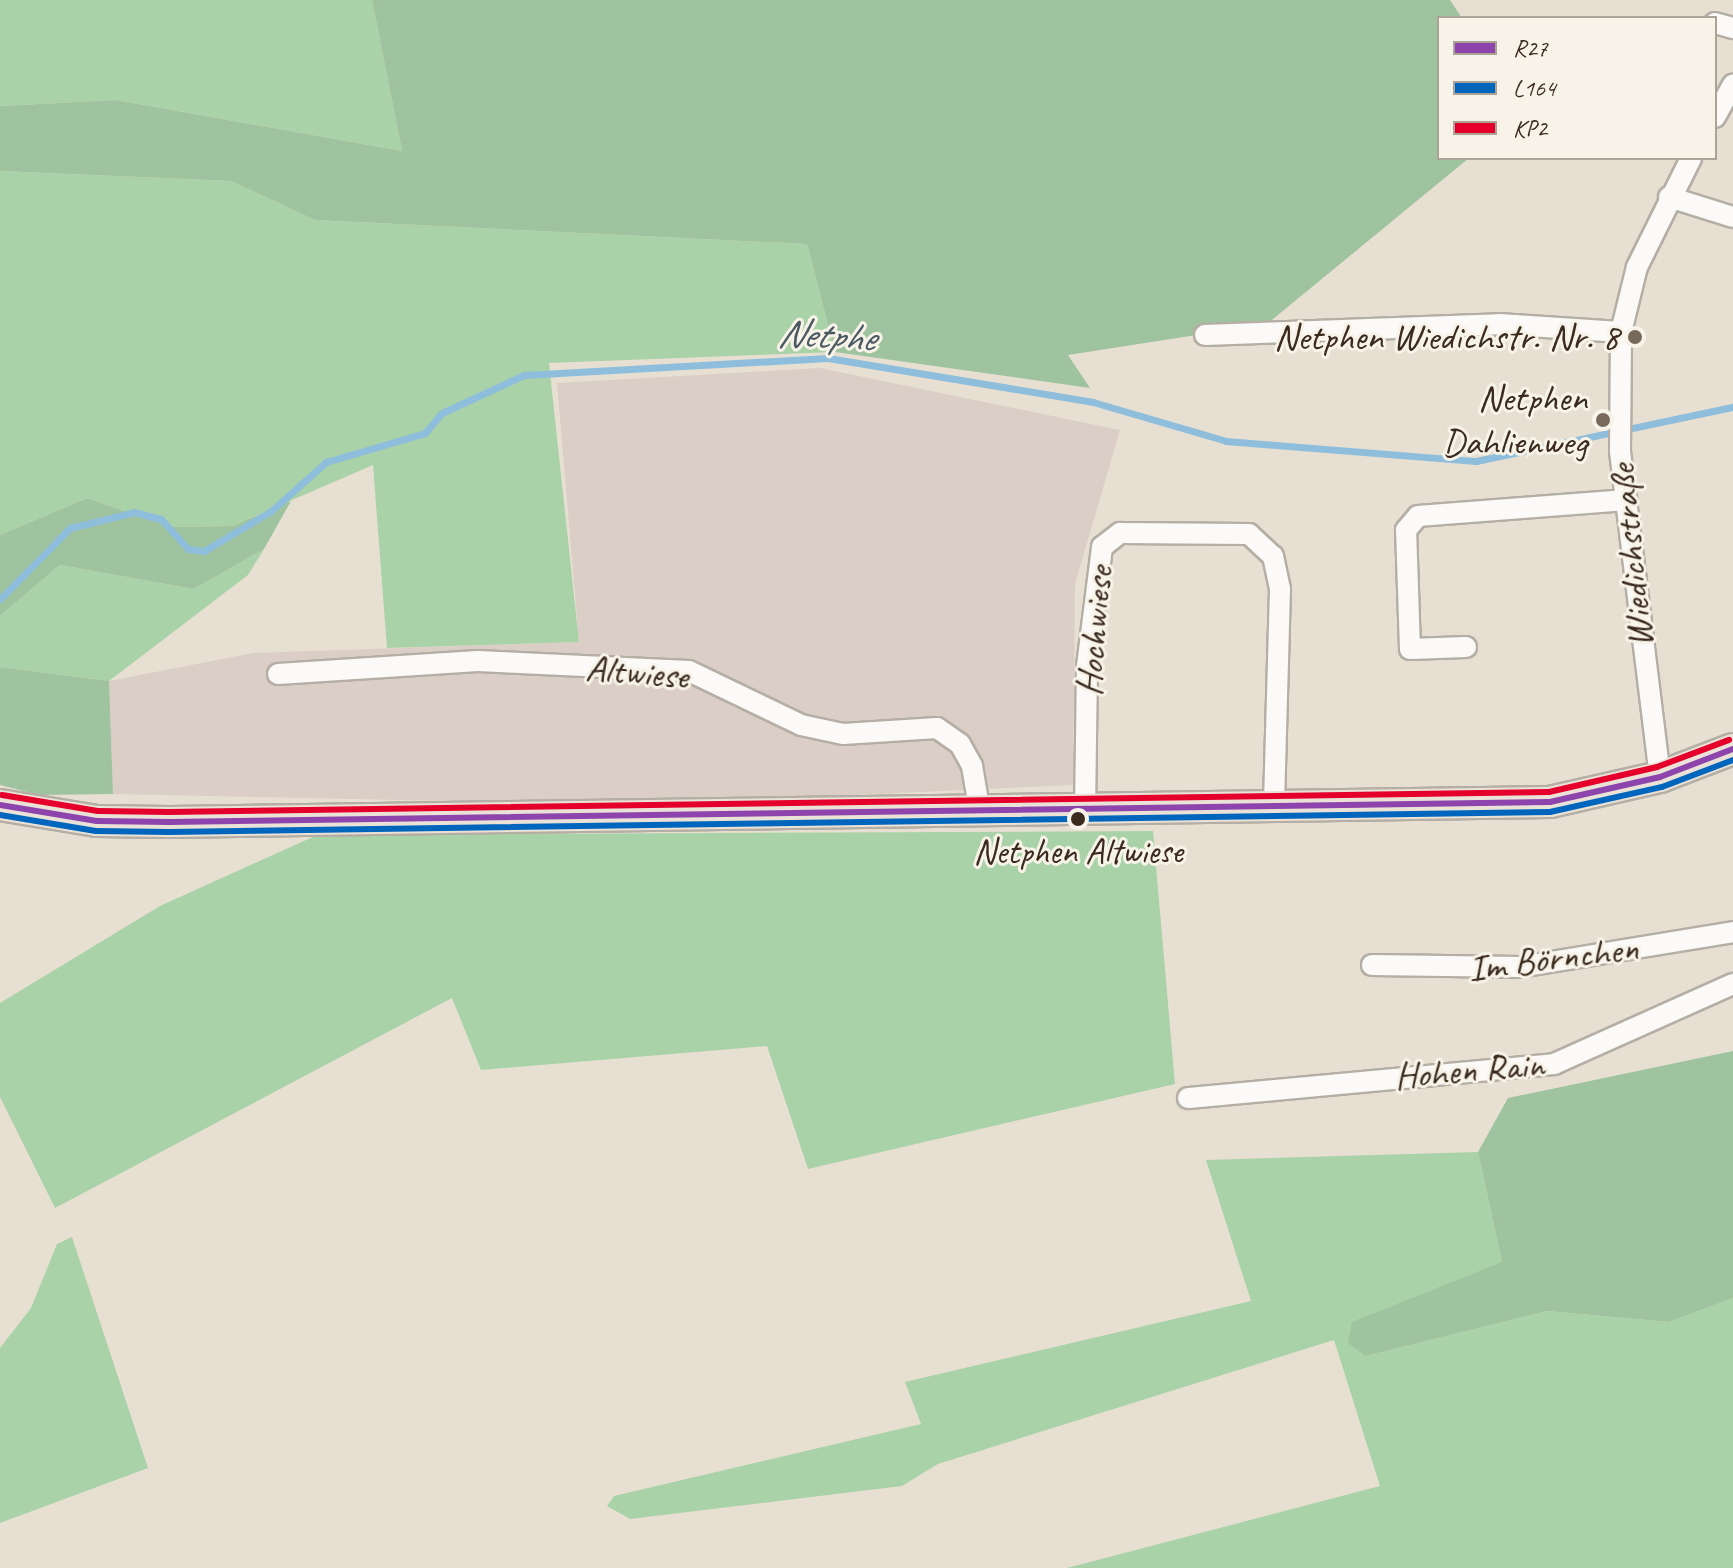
<!DOCTYPE html>
<meta charset="utf-8">
<style>
body{margin:0}
#map{position:relative;width:1733px;height:1568px;overflow:hidden;background:#e7e0d2;font-family:Caveat,sans-serif}
div>[style]{position:absolute}
.industrial>*{inset:0;background:#dbcec6}
.green>*{inset:0;background:#aad2a8}
.forest>*{inset:0;background:#9ec39e}
.stream>*{height:7px;margin:-3.5px;padding:0 3.5px;transform-origin:3.5px;border-radius:3.5px;background:#8ebedb}
.roads{filter:drop-shadow(2px 0 #b4aea4) drop-shadow(-2px 0 #b4aea4) drop-shadow(0 2px #b4aea4) drop-shadow(0 -2px #b4aea4)}
.street>*{height:20px;margin:-10px;padding:0 10px;transform-origin:10px;border-radius:10px;background:#fbfaf8}
.primary>*{height:30px;margin:-15px;padding:0 15px;transform-origin:15px;border-radius:15px;background:#eae2d7}
.bus-1>*{height:6px;margin:-3px;padding:0 3px;transform-origin:3px;border-radius:3px;background:#8e44ad}
.bus-2>*{height:6px;margin:-3px;padding:0 3px;transform-origin:3px;border-radius:3px;background:#0065bd}
.bus-3>*{height:6px;margin:-3px;padding:0 3px;transform-origin:3px;border-radius:3px;background:#e4002b}
.dots>*{width:22px;height:22px;translate:-50% -50%;box-sizing:border-box;border:4px solid #f7f3e8;border-radius:50%}
span{translate:-50% -50%;white-space:nowrap;text-align:center;line-height:1.15;-webkit-text-stroke:6px #f7f3e8;paint-order:stroke}
.bus-label{font-size:36px;color:#3b2a1e}
.poi-label{font-size:38px;color:#3b2a1e}
.right{translate:-100% -50%;text-align:right}
.street-label{font-size:38px;color:#3b2a1e}
.water-label{font-size:40px;color:#4b5962;font-style:italic}
.legend{position:absolute;left:1437px;top:16px;width:280px;height:144px;box-sizing:border-box;background:#f7f3e8;border:2px solid #aca397;margin:0;padding:10px 14px;list-style:none;font-size:24px;color:#3b2a1e}
.legend li{display:flex;align-items:center;gap:16px;height:40px}
.legend b{width:40px;border:2px solid #aca397}
</style>
<div id="map">
<div class="industrial">
<div style="clip-path:polygon(820px 368px,1120px 430px,1075px 584px,1073px 785px,637px 805px,113px 794px,109px 681px,253px 653px,579px 642px,557px 383px)"></div>
</div>
<div class="green">
<div style="clip-path:polygon(0 0,372px 0,402px 151px,116px 100px,0 106px)"></div>
<div style="clip-path:polygon(0 171px,231px 181px,315px 220px,807px 244px,835px 352px,549px 363px,579px 642px,387px 648px,373px 465px,232px 526px,171px 527px,87px 498px,0 535px)"></div>
<div style="clip-path:polygon(264px 549px,248px 575px,109px 681px,0 667px,0 616px,60px 565px,194px 589px)"></div>
<div style="clip-path:polygon(1153px 831px,1175px 1084px,808px 1169px,767px 1046px,481px 1070px,452px 998px,55px 1208px,0 1097px,0 1003px,160px 906px,317px 835px)"></div>
<div style="clip-path:polygon(1478px 1152px,1502px 1262px,1366px 1356px,1547px 1311px,1669px 1322px,1733px 1298px,1733px 1568px,1067px 1568px,1380px 1486px,1334px 1340px,938px 1464px,902px 1486px,630px 1519px,607px 1506px,614px 1496px,921px 1424px,905px 1382px,1251px 1301px,1206px 1160px)"></div>
<div style="clip-path:polygon(72px 1237px,148px 1468px,0 1523px,0 1348px,31px 1308px,57px 1244px)"></div>
</div>
<div class="forest">
<div style="clip-path:polygon(372px 0,1450px 0,1462px 18px,1439px 18px,1439px 158px,1469px 158px,1267px 324px,1068px 355px,1090px 388px,835px 352px,807px 244px,315px 220px,231px 181px,0 171px,0 106px,116px 100px,402px 151px)"></div>
<div style="clip-path:polygon(87px 498px,171px 527px,232px 526px,291px 501px,264px 549px,194px 589px,60px 565px,0 616px,0 535px)"></div>
<div style="clip-path:polygon(0 667px,109px 681px,113px 794px,39px 795px,0 785px)"></div>
<div style="clip-path:polygon(1733px 1051px,1733px 1298px,1669px 1322px,1547px 1311px,1366px 1356px,1348px 1343px,1352px 1322px,1502px 1262px,1478px 1152px,1508px 1098px)"></div>
</div>
<div class="stream">
<div style="left:0;top:599px;width:100px;rotate:-45.4deg"></div>
<div style="left:70px;top:528px;width:66px;rotate:-14deg"></div>
<div style="left:134px;top:512px;width:28px;rotate:15deg"></div>
<div style="left:161px;top:519px;width:40px;rotate:48deg"></div>
<div style="left:188px;top:549px;width:16px;rotate:7deg"></div>
<div style="left:204px;top:551px;width:78px;rotate:-30.8deg"></div>
<div style="left:271px;top:511px;width:74px;rotate:-41.7deg"></div>
<div style="left:326px;top:462px;width:103px;rotate:-16.3deg"></div>
<div style="left:425px;top:433px;width:26px;rotate:-50deg"></div>
<div style="left:442px;top:413px;width:90px;rotate:-24.9deg"></div>
<div style="left:524px;top:375px;width:304px;rotate:-3.2deg"></div>
<div style="left:828px;top:358px;width:269px;rotate:9.4deg"></div>
<div style="left:1093px;top:402px;width:139px;rotate:16.3deg"></div>
<div style="left:1226px;top:441px;width:251px;rotate:4.6deg"></div>
<div style="left:1476px;top:461px;width:263px;rotate:-11.9deg"></div>
</div>
<div class="roads">
<div class="street">
<div style="left:1715px;top:23px;width:19px;rotate:16deg"></div>
<div style="left:1715px;top:117px;width:37px;rotate:-61deg"></div>
<div style="left:1669px;top:197px;width:67px;rotate:17.4deg"></div>
<div style="left:1205px;top:335px;width:294px;rotate:-2.1deg"></div>
<div style="left:1499px;top:324px;width:122px;rotate:3.8deg"></div>
<div style="left:1466px;top:647px;width:56px;rotate:178deg"></div>
<div style="left:1410px;top:649px;width:119px;rotate:-91.9deg"></div>
<div style="left:1406px;top:530px;width:18px;rotate:-49deg"></div>
<div style="left:1418px;top:516px;width:209px;rotate:-4.4deg"></div>
<div style="left:278px;top:674px;width:200px;rotate:-3.7deg"></div>
<div style="left:478px;top:661px;width:211px;rotate:2.7deg"></div>
<div style="left:689px;top:671px;width:124px;rotate:25.7deg"></div>
<div style="left:801px;top:725px;width:43px;rotate:12.1deg"></div>
<div style="left:843px;top:734px;width:94px;rotate:-3.7deg"></div>
<div style="left:937px;top:728px;width:28px;rotate:35deg"></div>
<div style="left:960px;top:744px;width:25px;rotate:61deg"></div>
<div style="left:972px;top:766px;width:42px;rotate:80.3deg"></div>
<div style="left:1660px;top:777px;width:328px;rotate:-97deg"></div>
<div style="left:1620px;top:451px;width:119px;rotate:-89.5deg"></div>
<div style="left:1621px;top:332px;width:67px;rotate:-76.2deg"></div>
<div style="left:1637px;top:267px;width:122px;rotate:-63.6deg"></div>
<div style="left:1085px;top:811px;width:145px;rotate:-89.2deg"></div>
<div style="left:1087px;top:666px;width:120px;rotate:-82.8deg"></div>
<div style="left:1102px;top:547px;width:23px;rotate:-38deg"></div>
<div style="left:1120px;top:533px;width:129px;rotate:0.4deg"></div>
<div style="left:1249px;top:534px;width:33px;rotate:43deg"></div>
<div style="left:1273px;top:556px;width:34px;rotate:78deg"></div>
<div style="left:1280px;top:589px;width:213px;rotate:91.6deg"></div>
<div style="left:1372px;top:965px;width:148px;rotate:0.8deg"></div>
<div style="left:1520px;top:967px;width:216px;rotate:-9.3deg"></div>
<div style="left:1188px;top:1098px;width:368px;rotate:-5.3deg"></div>
<div style="left:1554px;top:1064px;width:196px;rotate:-24.1deg"></div>
</div>
<div class="primary">
<div style="left:0;top:805px;width:98px;rotate:9.4deg"></div>
<div style="left:97px;top:821px;width:72px;rotate:0.8deg"></div>
<div style="left:169px;top:822px;width:1381px;rotate:-0.83deg"></div>
<div style="left:1550px;top:802px;width:113px;rotate:-12.8deg"></div>
<div style="left:1660px;top:777px;width:78px;rotate:-21deg"></div>
</div>
</div>
<div class="bus-1">
<div style="left:0;top:805px;width:98px;rotate:9.4deg"></div>
<div style="left:97px;top:821px;width:72px;rotate:0.8deg"></div>
<div style="left:169px;top:822px;width:1381px;rotate:-0.83deg"></div>
<div style="left:1550px;top:802px;width:113px;rotate:-12.8deg"></div>
<div style="left:1660px;top:777px;width:78px;rotate:-21deg"></div>
</div>
<div class="bus-2">
<div style="left:0;top:815px;width:97px;rotate:9.5deg"></div>
<div style="left:96px;top:831px;width:73px;rotate:0.8deg"></div>
<div style="left:169px;top:832px;width:1381px;rotate:-0.83deg"></div>
<div style="left:1550px;top:812px;width:115px;rotate:-12.6deg"></div>
<div style="left:1662px;top:787px;width:76px;rotate:-20.8deg"></div>
</div>
<div class="bus-3">
<div style="left:2px;top:795px;width:97px;rotate:9.5deg"></div>
<div style="left:98px;top:811px;width:71px;rotate:0.8deg"></div>
<div style="left:169px;top:812px;width:1380px;rotate:-0.83deg"></div>
<div style="left:1549px;top:792px;width:111px;rotate:-13deg"></div>
<div style="left:1657px;top:767px;width:77px;rotate:-20.6deg"></div>
</div>
<div class="dots">
<div style="left:1635px;top:337px;background:#776a5d"></div>
<div style="left:1603px;top:420px;background:#776a5d"></div>
<div style="left:1078px;top:819px;background:#3b2a1e"></div>
</div>
<div class="bus-label">
<span style="left:1078px;top:852px">Netphen Altwiese</span>
</div>
<div class="poi-label">
<span class="right" style="left:1619px;top:337px">Netphen Wiedichstr. Nr. 8</span>
<span class="right" style="left:1587px;top:420px">Netphen<br>Dahlienweg</span>
</div>
<div class="street-label">
<span style="left:1631px;top:556px;rotate:-96deg">Wiedichstraße</span>
<span style="left:1094px;top:631px;rotate:-85deg">Hochwiese</span>
<span style="left:637px;top:672px;rotate:5deg">Altwiese</span>
<span style="left:1553px;top:958px;rotate:-7deg">Im Börnchen</span>
<span style="left:1469px;top:1070px;rotate:-5deg">Hohen Rain</span>
</div>
<div class="water-label">
<span style="left:826px;top:335px;rotate:3deg">Netphe</span>
</div>
<ul class="legend">
<li><b style="height:10px;background:#8e44ad"></b>R27</li>
<li><b style="height:10px;background:#0065bd"></b>L164</li>
<li><b style="height:10px;background:#e4002b"></b>KP2</li>
</ul>
</div>
